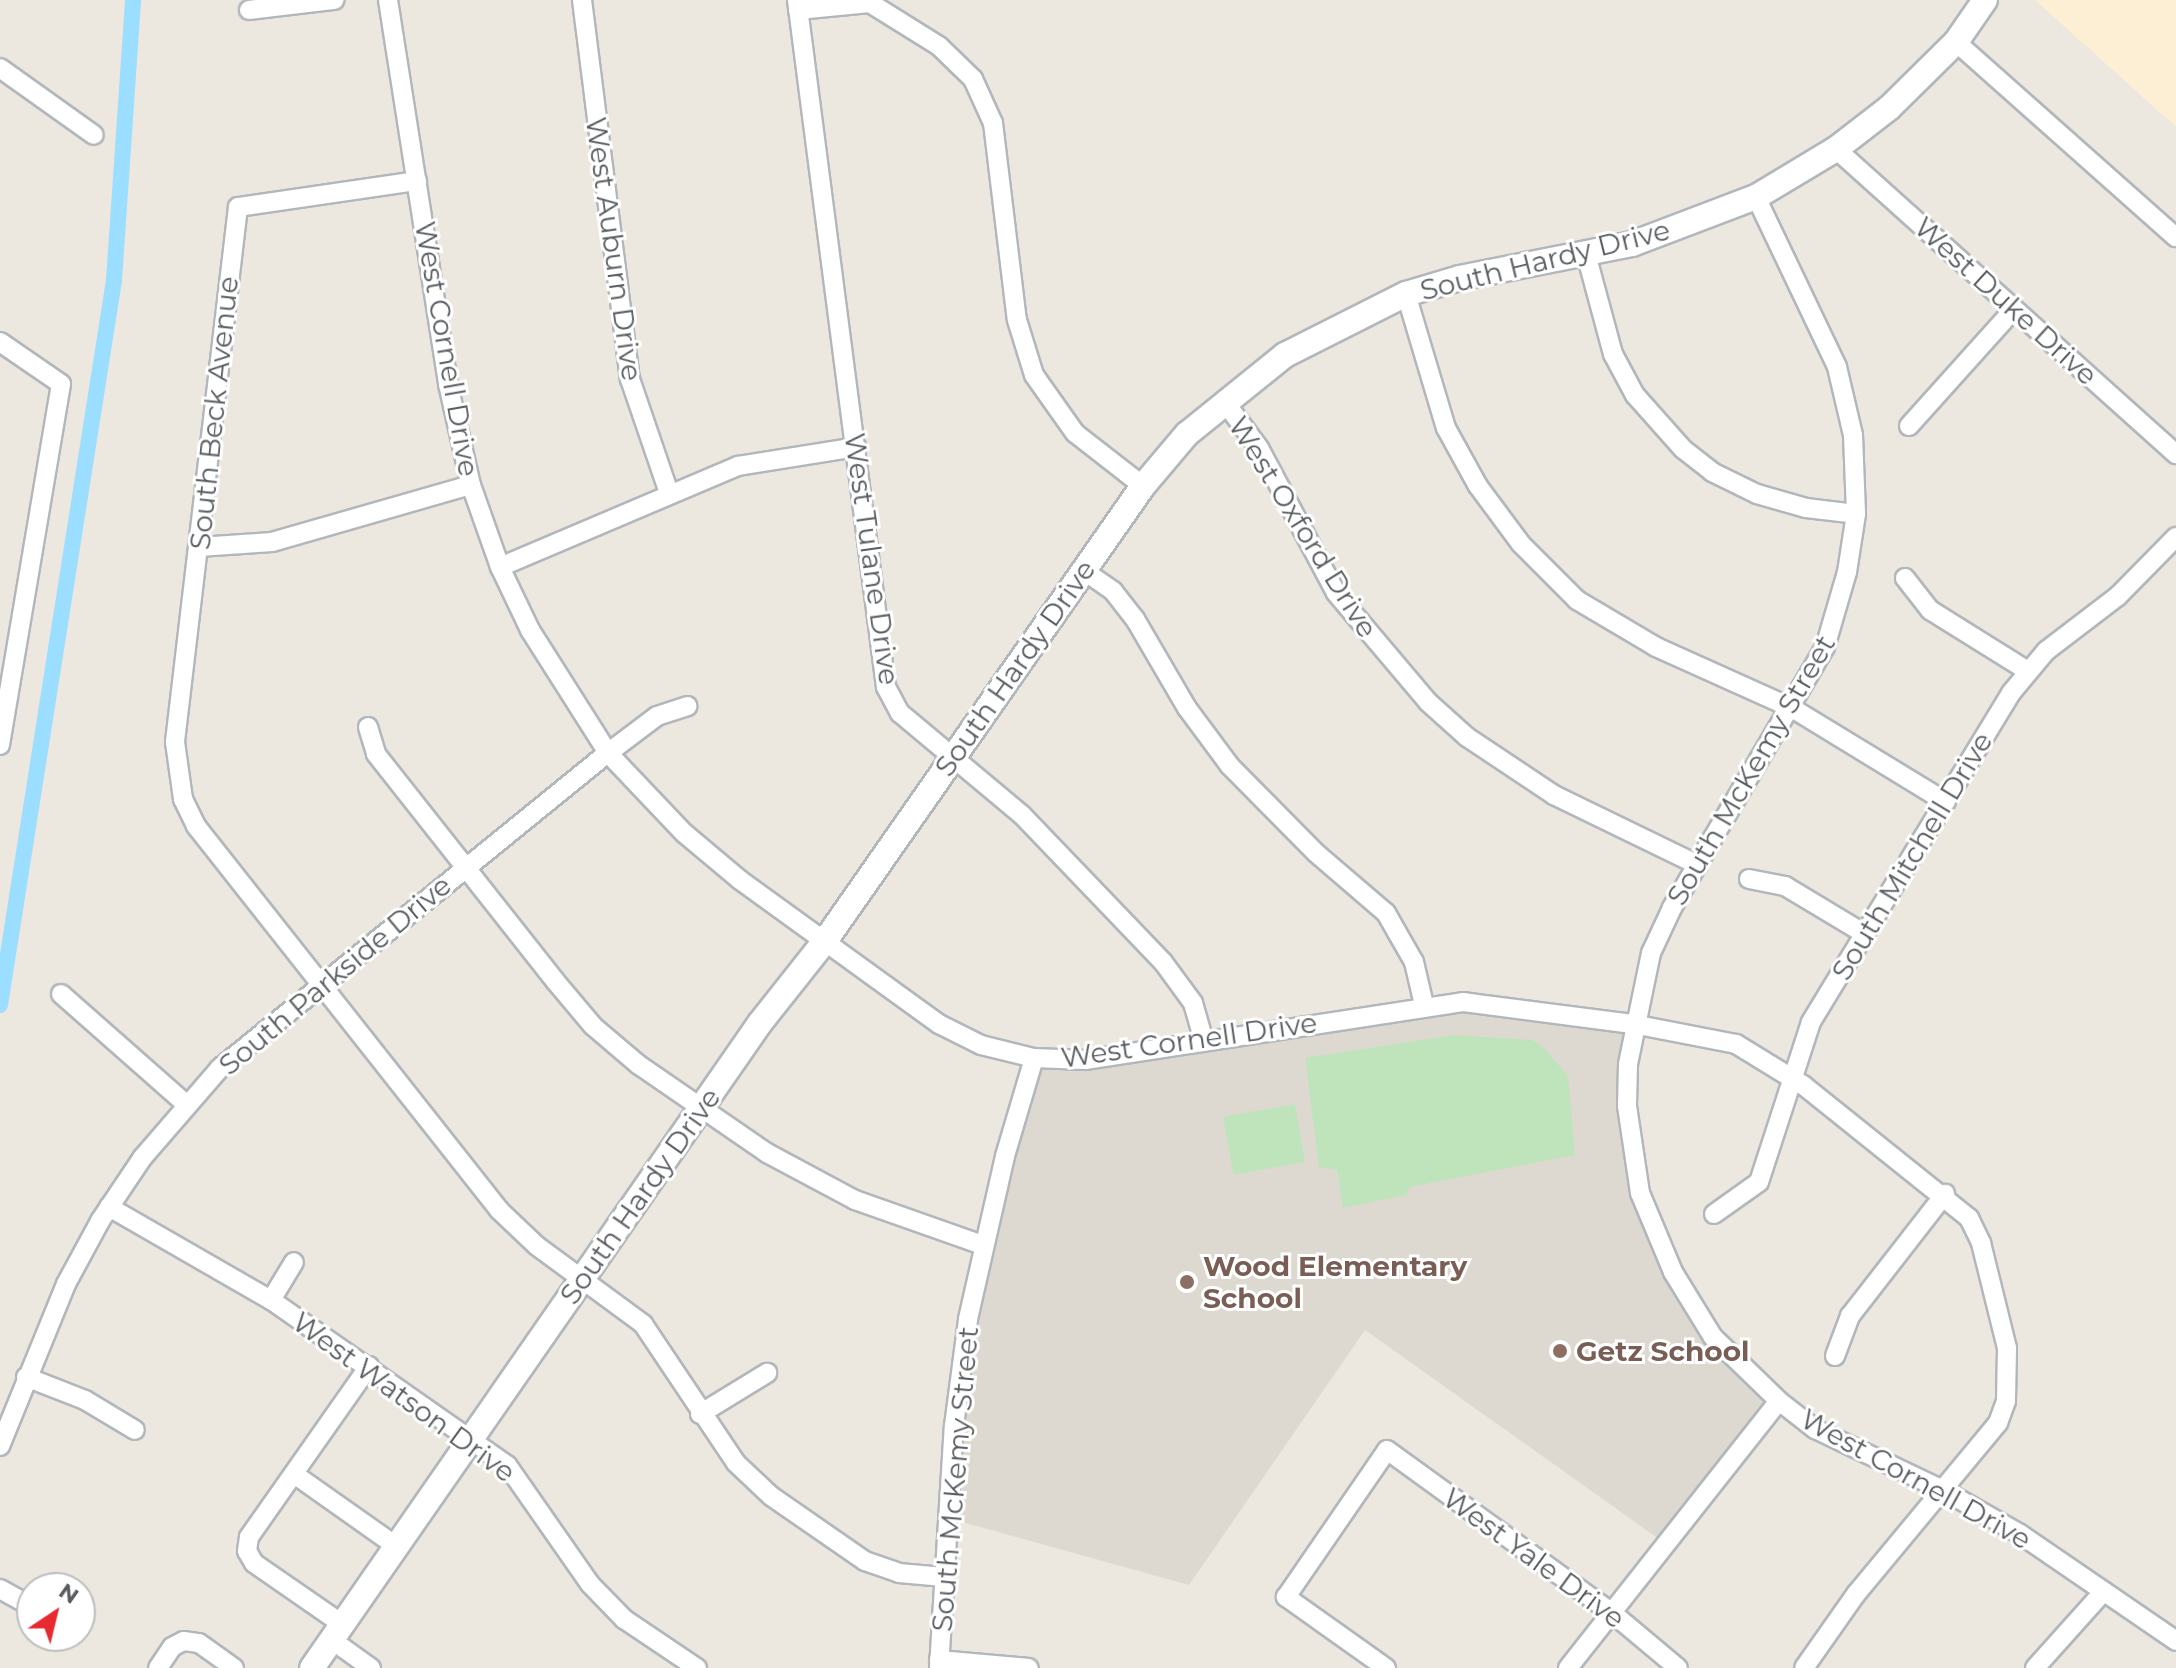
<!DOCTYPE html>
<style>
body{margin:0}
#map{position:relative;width:2176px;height:1668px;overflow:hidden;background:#ece8df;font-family:Montserrat,sans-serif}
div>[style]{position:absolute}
.commercial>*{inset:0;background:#fdefd3}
.education>*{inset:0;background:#ded9d0}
.green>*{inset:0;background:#bfe4bb;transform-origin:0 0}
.canal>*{height:16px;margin:-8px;padding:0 8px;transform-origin:8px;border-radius:8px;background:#9cdeff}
.roads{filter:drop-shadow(2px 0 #b2b7bb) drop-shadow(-2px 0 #b2b7bb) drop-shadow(0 2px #b2b7bb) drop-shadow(0 -2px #b2b7bb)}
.street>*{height:18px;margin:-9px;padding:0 9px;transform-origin:9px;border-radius:9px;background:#fff}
.secondary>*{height:24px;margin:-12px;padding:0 12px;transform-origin:12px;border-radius:12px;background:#fff}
.dots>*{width:22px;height:22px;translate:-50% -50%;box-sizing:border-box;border:4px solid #fff;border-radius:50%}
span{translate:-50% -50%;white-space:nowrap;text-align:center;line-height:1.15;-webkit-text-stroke:6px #fff;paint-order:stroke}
.street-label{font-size:28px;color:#585d61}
.education-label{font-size:28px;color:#785e54;font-weight:700}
.left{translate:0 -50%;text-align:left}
.north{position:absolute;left:16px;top:1572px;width:80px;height:80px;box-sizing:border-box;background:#fff;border:2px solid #bcbec0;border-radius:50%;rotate:35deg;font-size:22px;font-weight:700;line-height:32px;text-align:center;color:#585d61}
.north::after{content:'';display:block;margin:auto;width:28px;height:36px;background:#e8292f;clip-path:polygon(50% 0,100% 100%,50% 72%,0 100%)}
</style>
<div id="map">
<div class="commercial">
<div style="clip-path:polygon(2035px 0,2176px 0,2176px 127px)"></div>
</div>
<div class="education">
<div style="clip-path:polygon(1424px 1005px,1633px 1024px,1632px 1145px,1692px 1305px,1779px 1401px,1666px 1544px,1365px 1330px,1189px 1585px,948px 1518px,968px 1319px,1034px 1058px)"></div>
</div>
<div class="green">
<div style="clip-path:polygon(1454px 1035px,1533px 1040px,1545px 1049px,1568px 1076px,1575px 1155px,1410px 1187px,1406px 1195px,1343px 1208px,1337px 1170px,1319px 1167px,1305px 1058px)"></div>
<div style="left:1295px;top:1104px;width:59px;height:73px;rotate:80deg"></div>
</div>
<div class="canal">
<div style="left:0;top:1005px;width:734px;rotate:-81.06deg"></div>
<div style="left:114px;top:280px;width:281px;rotate:-86.1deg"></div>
</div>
<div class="roads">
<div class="street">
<div style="left:388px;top:0;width:389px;rotate:81.1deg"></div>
<div style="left:448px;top:384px;width:104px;rotate:77.2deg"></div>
<div style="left:471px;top:485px;width:87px;rotate:70.5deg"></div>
<div style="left:500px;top:567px;width:70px;rotate:64.5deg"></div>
<div style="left:530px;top:630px;width:146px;rotate:57.6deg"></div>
<div style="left:608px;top:753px;width:110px;rotate:46.5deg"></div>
<div style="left:684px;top:833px;width:73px;rotate:40deg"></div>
<div style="left:740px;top:880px;width:246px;rotate:35.9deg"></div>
<div style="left:939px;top:1024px;width:47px;rotate:26.6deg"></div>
<div style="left:981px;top:1045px;width:55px;rotate:13.8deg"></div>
<div style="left:1034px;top:1058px;width:51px;rotate:2.2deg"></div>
<div style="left:1085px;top:1060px;width:382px;rotate:-8.7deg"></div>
<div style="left:1463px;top:1002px;width:171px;rotate:7.4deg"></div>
<div style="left:1633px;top:1024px;width:105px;rotate:11deg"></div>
<div style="left:1736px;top:1044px;width:79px;rotate:31.5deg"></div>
<div style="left:1803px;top:1085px;width:213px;rotate:38.7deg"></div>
<div style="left:1969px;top:1218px;width:28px;rotate:64deg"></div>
<div style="left:1981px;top:1243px;width:108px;rotate:76.1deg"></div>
<div style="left:2007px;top:1348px;width:53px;rotate:91.1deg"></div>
<div style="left:2006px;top:1401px;width:23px;rotate:110deg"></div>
<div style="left:1998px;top:1423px;width:222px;rotate:129.7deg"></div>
<div style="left:1856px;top:1594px;width:90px;rotate:125.1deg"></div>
<div style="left:582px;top:0;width:382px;rotate:82.8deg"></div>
<div style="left:630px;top:379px;width:120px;rotate:71.1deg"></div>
<div style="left:797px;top:0;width:693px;rotate:82.62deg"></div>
<div style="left:886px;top:687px;width:30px;rotate:62deg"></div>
<div style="left:900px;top:713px;width:159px;rotate:39.9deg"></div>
<div style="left:1022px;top:815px;width:204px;rotate:46.2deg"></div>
<div style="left:1163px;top:962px;width:51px;rotate:53.8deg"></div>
<div style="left:1193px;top:1003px;width:40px;rotate:74deg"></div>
<div style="left:249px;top:10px;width:86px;rotate:-6.7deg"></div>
<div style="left:798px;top:10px;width:72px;rotate:-5.6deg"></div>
<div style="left:870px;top:3px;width:81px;rotate:31.9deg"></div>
<div style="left:939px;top:46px;width:47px;rotate:44.1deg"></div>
<div style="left:973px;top:79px;width:48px;rotate:65.6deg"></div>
<div style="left:993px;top:123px;width:198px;rotate:83.1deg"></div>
<div style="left:1017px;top:320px;width:58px;rotate:72.8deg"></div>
<div style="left:1034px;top:375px;width:71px;rotate:54.7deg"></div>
<div style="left:1075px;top:433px;width:86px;rotate:37.9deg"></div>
<div style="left:1956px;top:42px;width:294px;rotate:41.6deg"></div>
<div style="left:0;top:68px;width:115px;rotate:35.5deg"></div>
<div style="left:1836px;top:149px;width:457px;rotate:41.9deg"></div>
<div style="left:417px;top:181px;width:181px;rotate:171.7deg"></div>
<div style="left:238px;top:207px;width:539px;rotate:96.72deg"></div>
<div style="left:175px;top:742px;width:58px;rotate:82deg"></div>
<div style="left:183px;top:799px;width:30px;rotate:64deg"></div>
<div style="left:196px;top:826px;width:489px;rotate:51.7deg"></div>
<div style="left:499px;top:1210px;width:52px;rotate:43.5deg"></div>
<div style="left:537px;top:1246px;width:132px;rotate:36.3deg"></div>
<div style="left:643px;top:1324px;width:167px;rotate:56.2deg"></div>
<div style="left:736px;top:1463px;width:48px;rotate:43.3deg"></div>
<div style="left:771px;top:1496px;width:114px;rotate:34.7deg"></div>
<div style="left:865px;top:1561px;width:36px;rotate:19deg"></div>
<div style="left:899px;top:1573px;width:45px;rotate:5.1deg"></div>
<div style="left:1756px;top:197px;width:188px;rotate:64.5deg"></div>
<div style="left:1837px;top:367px;width:70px;rotate:76.8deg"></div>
<div style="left:1853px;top:435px;width:79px;rotate:87.8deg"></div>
<div style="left:1856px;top:514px;width:59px;rotate:98.8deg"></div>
<div style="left:1847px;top:572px;width:78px;rotate:106.3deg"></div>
<div style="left:1825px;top:647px;width:303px;rotate:120.4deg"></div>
<div style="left:1672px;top:908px;width:50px;rotate:115deg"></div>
<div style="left:1651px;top:953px;width:113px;rotate:101.7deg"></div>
<div style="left:1628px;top:1064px;width:42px;rotate:91.4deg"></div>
<div style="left:1627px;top:1106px;width:88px;rotate:81.5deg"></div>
<div style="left:1640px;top:1193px;width:86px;rotate:67.3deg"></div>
<div style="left:1673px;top:1272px;width:76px;rotate:58.4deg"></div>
<div style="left:1713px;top:1337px;width:92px;rotate:44.1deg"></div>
<div style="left:1779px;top:1401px;width:46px;rotate:37.9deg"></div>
<div style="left:1815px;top:1429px;width:142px;rotate:25.5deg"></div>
<div style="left:1943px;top:1490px;width:89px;rotate:29.7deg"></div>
<div style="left:2020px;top:1534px;width:189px;rotate:34.4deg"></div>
<div style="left:1586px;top:254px;width:104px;rotate:74.9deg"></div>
<div style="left:1613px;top:354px;width:47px;rotate:61.8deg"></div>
<div style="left:1635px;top:395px;width:72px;rotate:48.4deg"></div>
<div style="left:1683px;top:449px;width:37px;rotate:38deg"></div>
<div style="left:1712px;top:472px;width:50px;rotate:26.1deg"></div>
<div style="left:1757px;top:494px;width:51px;rotate:15.9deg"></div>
<div style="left:1806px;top:508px;width:50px;rotate:6.8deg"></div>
<div style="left:1406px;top:294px;width:140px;rotate:73.4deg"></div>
<div style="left:1446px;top:428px;width:66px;rotate:61.1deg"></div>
<div style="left:1478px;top:486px;width:72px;rotate:53.4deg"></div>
<div style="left:1521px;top:544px;width:79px;rotate:45deg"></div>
<div style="left:1577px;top:600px;width:92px;rotate:30.7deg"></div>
<div style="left:1656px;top:647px;width:149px;rotate:24.2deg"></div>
<div style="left:1792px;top:708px;width:180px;rotate:31.4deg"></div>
<div style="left:0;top:342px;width:74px;rotate:34.5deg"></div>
<div style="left:61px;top:384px;width:366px;rotate:99.6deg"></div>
<div style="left:1224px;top:401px;width:59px;rotate:53.3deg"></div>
<div style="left:1259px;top:448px;width:164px;rotate:62deg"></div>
<div style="left:1336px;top:593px;width:143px;rotate:49.8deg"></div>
<div style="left:1428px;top:702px;width:52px;rotate:41.9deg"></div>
<div style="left:1467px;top:737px;width:105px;rotate:33.7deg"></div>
<div style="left:1554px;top:795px;width:160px;rotate:25.9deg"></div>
<div style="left:1909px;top:426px;width:157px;rotate:-48.1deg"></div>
<div style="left:199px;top:547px;width:73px;rotate:-3.9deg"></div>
<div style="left:272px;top:542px;width:207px;rotate:-16deg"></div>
<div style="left:500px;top:567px;width:259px;rotate:-23deg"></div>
<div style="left:738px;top:466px;width:120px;rotate:-9.1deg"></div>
<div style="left:1083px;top:570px;width:37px;rotate:35deg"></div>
<div style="left:1113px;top:591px;width:36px;rotate:52deg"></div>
<div style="left:1135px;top:619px;width:103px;rotate:59.7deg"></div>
<div style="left:1187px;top:708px;width:72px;rotate:53.4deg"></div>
<div style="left:1230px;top:766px;width:122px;rotate:45.3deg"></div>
<div style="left:1316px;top:853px;width:92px;rotate:40.6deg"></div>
<div style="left:1386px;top:913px;width:56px;rotate:60.3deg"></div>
<div style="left:1414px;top:962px;width:44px;rotate:76.9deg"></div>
<div style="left:1905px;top:578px;width:41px;rotate:52deg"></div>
<div style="left:1930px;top:610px;width:115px;rotate:31.9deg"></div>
<div style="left:368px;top:727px;width:28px;rotate:73deg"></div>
<div style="left:376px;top:754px;width:290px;rotate:51.7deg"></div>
<div style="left:556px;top:982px;width:57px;rotate:49.9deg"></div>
<div style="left:593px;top:1026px;width:60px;rotate:40.3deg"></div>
<div style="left:639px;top:1065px;width:155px;rotate:34.5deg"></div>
<div style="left:767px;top:1153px;width:100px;rotate:28.1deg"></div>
<div style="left:855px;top:1200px;width:136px;rotate:19.4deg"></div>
<div style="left:1749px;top:879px;width:37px;rotate:11deg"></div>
<div style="left:1785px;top:886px;width:93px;rotate:31deg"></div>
<div style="left:61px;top:994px;width:168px;rotate:41.4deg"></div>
<div style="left:109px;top:1207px;width:187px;rotate:29.9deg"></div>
<div style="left:271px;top:1300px;width:288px;rotate:35deg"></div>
<div style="left:507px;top:1465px;width:145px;rotate:55.1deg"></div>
<div style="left:590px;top:1584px;width:49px;rotate:45.8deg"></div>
<div style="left:624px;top:1619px;width:88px;rotate:33.9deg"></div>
<div style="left:1714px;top:1214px;width:55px;rotate:-35.4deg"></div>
<div style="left:1759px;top:1182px;width:168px;rotate:-72deg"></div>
<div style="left:1811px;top:1022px;width:385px;rotate:-58.7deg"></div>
<div style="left:2011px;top:693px;width:55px;rotate:-50.2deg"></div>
<div style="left:2046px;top:651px;width:91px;rotate:-37.4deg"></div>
<div style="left:2118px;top:596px;width:83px;rotate:-45.5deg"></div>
<div style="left:271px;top:1300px;width:44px;rotate:-58.8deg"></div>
<div style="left:1835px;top:1356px;width:43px;rotate:-69.4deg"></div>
<div style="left:1850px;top:1316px;width:155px;rotate:-52.1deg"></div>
<div style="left:26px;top:1377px;width:63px;rotate:21.3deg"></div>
<div style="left:85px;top:1400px;width:58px;rotate:31deg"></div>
<div style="left:700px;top:1414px;width:79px;rotate:-31.5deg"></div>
<div style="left:0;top:1446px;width:175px;rotate:-67.8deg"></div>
<div style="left:66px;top:1284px;width:72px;rotate:-61.6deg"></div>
<div style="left:100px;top:1221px;width:77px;rotate:-56.1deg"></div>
<div style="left:143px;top:1157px;width:118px;rotate:-49.1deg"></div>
<div style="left:220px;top:1068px;width:500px;rotate:-39.1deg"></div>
<div style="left:608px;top:753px;width:61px;rotate:-37.1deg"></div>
<div style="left:657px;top:716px;width:32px;rotate:-18deg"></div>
<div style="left:294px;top:1474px;width:125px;rotate:35.2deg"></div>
<div style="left:0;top:1589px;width:37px;rotate:29deg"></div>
<div style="left:342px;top:1624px;width:107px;rotate:-145.3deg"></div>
<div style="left:254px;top:1563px;width:14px;rotate:-120deg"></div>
<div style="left:247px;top:1551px;width:14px;rotate:-82deg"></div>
<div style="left:249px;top:1537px;width:209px;rotate:-54.9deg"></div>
<div style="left:332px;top:1640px;width:48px;rotate:35.7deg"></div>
<div style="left:939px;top:1660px;width:90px;rotate:5.1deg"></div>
<div style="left:158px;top:1668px;width:25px;rotate:-56deg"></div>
<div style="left:172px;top:1647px;width:13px;rotate:-27deg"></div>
<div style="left:184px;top:1641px;width:15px;rotate:8deg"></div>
<div style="left:199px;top:1643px;width:43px;rotate:35.5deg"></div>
<div style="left:939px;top:1668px;width:242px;rotate:-86.5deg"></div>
<div style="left:954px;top:1426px;width:108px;rotate:-82.5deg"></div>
<div style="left:968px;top:1319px;width:167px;rotate:-77.2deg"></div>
<div style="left:1005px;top:1156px;width:102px;rotate:-73.5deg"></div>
<div style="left:1386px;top:1668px;width:123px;rotate:-144.6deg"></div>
<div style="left:1286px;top:1597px;width:178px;rotate:-55.5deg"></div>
<div style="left:1387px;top:1450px;width:276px;rotate:35.9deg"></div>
<div style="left:1611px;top:1612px;width:87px;rotate:39.9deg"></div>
<div style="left:1568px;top:1668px;width:340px;rotate:-51.7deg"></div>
<div style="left:2035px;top:1668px;width:103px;rotate:-48.1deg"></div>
</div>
<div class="secondary">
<div style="left:312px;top:1668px;width:785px;rotate:-55.22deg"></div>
<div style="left:760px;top:1023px;width:105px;rotate:-51.6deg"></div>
<div style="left:825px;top:941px;width:555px;rotate:-55.05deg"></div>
<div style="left:1143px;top:486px;width:68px;rotate:-49.8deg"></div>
<div style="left:1187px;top:434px;width:126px;rotate:-38.9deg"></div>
<div style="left:1285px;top:355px;width:136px;rotate:-26.8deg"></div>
<div style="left:1406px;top:294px;width:56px;rotate:-16.5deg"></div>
<div style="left:1460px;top:278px;width:175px;rotate:-11.2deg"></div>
<div style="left:1632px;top:244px;width:133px;rotate:-20.8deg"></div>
<div style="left:1756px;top:197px;width:93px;rotate:-31deg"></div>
<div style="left:1836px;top:149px;width:67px;rotate:-37.7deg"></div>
<div style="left:1889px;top:108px;width:94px;rotate:-44.6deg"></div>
<div style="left:1956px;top:42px;width:51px;rotate:-55.4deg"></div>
</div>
</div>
<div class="dots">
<div style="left:1187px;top:1282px;background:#8d6e63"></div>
<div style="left:1560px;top:1351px;background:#8d6e63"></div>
</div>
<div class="street-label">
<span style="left:614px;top:249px;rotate:82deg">West Auburn Drive</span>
<span style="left:1545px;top:260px;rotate:-14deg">South Hardy Drive</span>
<span style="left:2006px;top:301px;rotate:42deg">West Duke Drive</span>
<span style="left:447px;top:349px;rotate:80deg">West Cornell Drive</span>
<span style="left:214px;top:413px;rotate:-84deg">South Beck Avenue</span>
<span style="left:1303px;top:527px;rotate:58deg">West Oxford Drive</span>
<span style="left:872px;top:559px;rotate:82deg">West Tulane Drive</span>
<span style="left:1015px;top:668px;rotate:-55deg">South Hardy Drive</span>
<span style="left:1751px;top:770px;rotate:-60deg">South McKemy Street</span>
<span style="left:1912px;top:856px;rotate:-59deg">South Mitchell Drive</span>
<span style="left:335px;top:975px;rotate:-40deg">South Parkside Drive</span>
<span style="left:1189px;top:1040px;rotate:-8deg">West Cornell Drive</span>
<span style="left:640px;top:1196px;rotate:-55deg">South Hardy Drive</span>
<span style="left:404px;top:1397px;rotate:36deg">West Watson Drive</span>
<span style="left:955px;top:1479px;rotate:-85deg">South McKemy Street</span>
<span style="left:1916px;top:1479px;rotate:29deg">West Cornell Drive</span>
<span style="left:1534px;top:1558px;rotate:36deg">West Yale Drive</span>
</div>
<div class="education-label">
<span class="left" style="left:1203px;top:1282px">Wood Elementary<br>School</span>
<span class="left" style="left:1576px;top:1351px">Getz School</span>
</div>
<div class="north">N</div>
</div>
